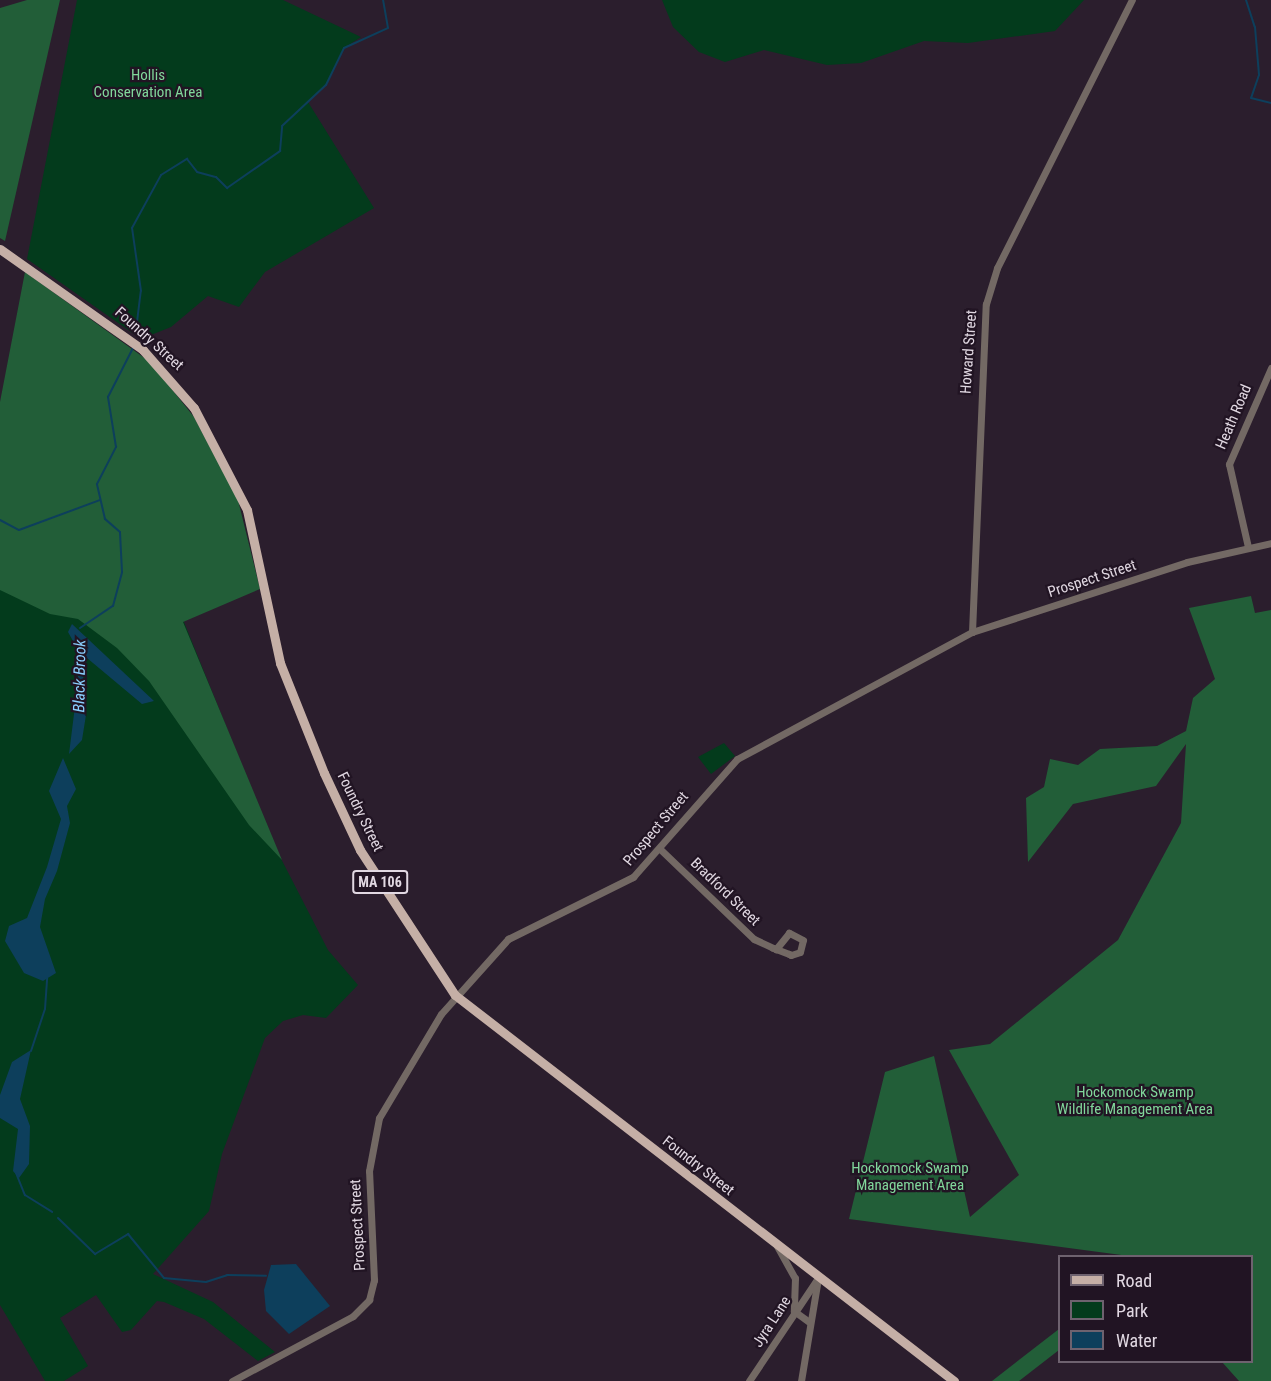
<!DOCTYPE html>
<style>
body{margin:0}
#map{position:relative;width:1271px;height:1381px;overflow:hidden;background:#2b1e2d;font-family:"Roboto Condensed",sans-serif}
div>[style]{position:absolute}
.green>*{inset:0;background:#033b1c}
.forest>*{inset:0;background:#225e38}
.water>*{inset:0;background:#0d3f5c}
.stream>*{height:2px;margin:-1px;padding:0 1px;transform-origin:1px;border-radius:1px;background:#0d3f5c}
.minor>*{height:7px;margin:-3.5px;padding:0 3.5px;transform-origin:3.5px;border-radius:3.5px;background:#736964}
.major>*{height:9px;margin:-4.5px;padding:0 4.5px;transform-origin:4.5px;border-radius:4.5px;background:#c5afa6}
span{translate:-50% -50%;white-space:nowrap;text-align:center;line-height:1.15;-webkit-text-stroke:4.5px #211423;paint-order:stroke}
.shield-label span{padding:2px 4px;background:#211423;border:2px solid;border-radius:4px;-webkit-text-stroke-width:0}
.shield-label{font-size:14px;color:#e1d8e2;font-weight:700}
.park-label{font-size:15px;color:#81d79b}
.street-label{font-size:15px;color:#e1d8e2}
.water-label{font-size:16px;color:#8acefd;font-style:italic}
.legend{position:absolute;left:1058px;top:1255px;width:195px;height:108px;box-sizing:border-box;background:#211423;border:2px solid #6e626f;margin:0;padding:8px 10px;list-style:none;font-size:18px;color:#e1d8e2}
.legend li{display:flex;align-items:center;gap:12px;height:30px}
.legend b{width:30px;border:2px solid #6e626f}
</style>
<div id="map">
<div class="green">
<div style="clip-path:polygon(77px 0,283px 0,361px 37px,344px 48px,326px 85px,308px 102px,374px 208px,265px 272px,239px 307px,208px 296px,171px 327px,141px 339px,27px 259px)"></div>
<div style="clip-path:polygon(662px 0,1084px 0,1055px 31px,968px 43px,924px 41px,861px 63px,827px 65px,764px 50px,725px 62px,699px 52px,673px 27px)"></div>
<div style="clip-path:polygon(0 402px,184px 622px,274px 845px,328px 950px,358px 985px,326px 1018px,303px 1015px,283px 1021px,265px 1038px,222px 1154px,209px 1211px,153px 1274px,213px 1302px,275px 1352px,258px 1361px,204px 1319px,164px 1302px,157px 1301px,131px 1330px,122px 1332px,96px 1295px,60px 1318px,88px 1366px,64px 1381px,45px 1381px,0 1305px)"></div>
<div style="clip-path:polygon(724px 743px,735px 756px,711px 774px,698px 757px)"></div>
</div>
<div class="forest">
<div style="clip-path:polygon(27px 0,60px 0,5px 241px,0 238px,0 8px)"></div>
<div style="clip-path:polygon(25px 272px,150px 362px,194px 417px,238px 500px,260px 589px,183px 622px,282px 860px,249px 825px,149px 681px,117px 648px,78px 619px,50px 614px,0 590px,0 402px)"></div>
<div style="clip-path:polygon(1251px 596px,1255px 613px,1271px 610px,1271px 1381px,1239px 1381px,1222px 1362px,1252px 1362px,1252px 1256px,1129px 1256px,849px 1219px,885px 1072px,934px 1056px,970px 1217px,1019px 1175px,949px 1050px,990px 1044px,1118px 940px,1181px 823px,1186px 744px,1156px 786px,1073px 804px,1028px 862px,1026px 798px,1044px 787px,1050px 759px,1078px 765px,1100px 749px,1157px 746px,1186px 731px,1193px 698px,1215px 679px,1189px 608px)"></div>
<div style="clip-path:polygon(1059px 1329px,1059px 1350px,1019px 1381px,992px 1381px)"></div>
</div>
<div class="water">
<div style="clip-path:polygon(72px 624px,154px 701px,142px 704px,87px 658px,81px 689px,86px 715px,82px 740px,69px 754px,78px 682px,78px 650px,68px 632px)"></div>
<div style="clip-path:polygon(63px 758px,76px 789px,67px 806px,70px 823px,57px 871px,45px 899px,40px 927px,56px 973px,43px 981px,24px 973px,5px 941px,9px 926px,27px 918px,47px 867px,61px 819px,49px 791px)"></div>
<div style="clip-path:polygon(31px 1050px,20px 1099px,30px 1126px,29px 1164px,19px 1178px,13px 1171px,18px 1129px,0 1118px,0 1095px,12px 1062px)"></div>
<div style="clip-path:polygon(296px 1264px,330px 1306px,289px 1334px,266px 1311px,264px 1290px,271px 1265px)"></div>
</div>
<div class="stream">
<div style="left:1246px;top:0;width:28px;rotate:72deg"></div>
<div style="left:1255px;top:27px;width:48px;rotate:85.2deg"></div>
<div style="left:1259px;top:75px;width:24px;rotate:109deg"></div>
<div style="left:1251px;top:98px;width:21px;rotate:14deg"></div>
<div style="left:136px;top:330px;width:39px;rotate:-83deg"></div>
<div style="left:141px;top:291px;width:64px;rotate:-98.1deg"></div>
<div style="left:132px;top:228px;width:60px;rotate:-61.3deg"></div>
<div style="left:161px;top:175px;width:31px;rotate:-32deg"></div>
<div style="left:187px;top:159px;width:16px;rotate:52deg"></div>
<div style="left:197px;top:172px;width:20px;rotate:15deg"></div>
<div style="left:216px;top:177px;width:16px;rotate:45deg"></div>
<div style="left:227px;top:188px;width:65px;rotate:-34.9deg"></div>
<div style="left:280px;top:151px;width:25px;rotate:-85deg"></div>
<div style="left:282px;top:126px;width:60px;rotate:-43deg"></div>
<div style="left:326px;top:85px;width:41px;rotate:-64.1deg"></div>
<div style="left:344px;top:48px;width:48px;rotate:-24.4deg"></div>
<div style="left:388px;top:28px;width:28px;rotate:-100deg"></div>
<div style="left:0;top:520px;width:21px;rotate:28deg"></div>
<div style="left:19px;top:530px;width:86px;rotate:-20.3deg"></div>
<div style="left:80px;top:628px;width:40px;rotate:-34deg"></div>
<div style="left:113px;top:606px;width:35px;rotate:-75deg"></div>
<div style="left:122px;top:572px;width:40px;rotate:-92.9deg"></div>
<div style="left:120px;top:532px;width:20px;rotate:-139deg"></div>
<div style="left:105px;top:519px;width:36px;rotate:-103deg"></div>
<div style="left:97px;top:484px;width:42px;rotate:-62.8deg"></div>
<div style="left:116px;top:447px;width:51px;rotate:-99.1deg"></div>
<div style="left:108px;top:397px;width:55px;rotate:-63deg"></div>
<div style="left:31px;top:1051px;width:44px;rotate:-71.6deg"></div>
<div style="left:45px;top:1009px;width:31px;rotate:-86deg"></div>
<div style="left:16px;top:1173px;width:24px;rotate:68deg"></div>
<div style="left:25px;top:1195px;width:32px;rotate:32deg"></div>
<div style="left:58px;top:1218px;width:52px;rotate:44.2deg"></div>
<div style="left:95px;top:1254px;width:39px;rotate:-31deg"></div>
<div style="left:128px;top:1234px;width:57px;rotate:50.7deg"></div>
<div style="left:164px;top:1278px;width:42px;rotate:5.4deg"></div>
<div style="left:206px;top:1282px;width:22px;rotate:-18deg"></div>
<div style="left:227px;top:1275px;width:39px;rotate:1deg"></div>
</div>
<div class="minor">
<div style="left:1248px;top:547px;width:85px;rotate:-102.9deg"></div>
<div style="left:1229px;top:464px;width:105px;rotate:-66.4deg"></div>
<div style="left:972px;top:632px;width:328px;rotate:-87.6deg"></div>
<div style="left:986px;top:304px;width:38px;rotate:-73deg"></div>
<div style="left:997px;top:268px;width:300px;rotate:-63.3deg"></div>
<div style="left:660px;top:849px;width:130px;rotate:43.8deg"></div>
<div style="left:754px;top:939px;width:21px;rotate:25deg"></div>
<div style="left:773px;top:948px;width:3px;rotate:18deg"></div>
<div style="left:776px;top:949px;width:14px;rotate:21deg"></div>
<div style="left:789px;top:954px;width:2px;rotate:27deg"></div>
<div style="left:791px;top:955px;width:9px;rotate:-18deg"></div>
<div style="left:800px;top:952px;width:12px;rotate:-76deg"></div>
<div style="left:803px;top:940px;width:16px;rotate:-153deg"></div>
<div style="left:789px;top:933px;width:21px;rotate:129deg"></div>
<div style="left:777px;top:1246px;width:37px;rotate:61deg"></div>
<div style="left:795px;top:1278px;width:33px;rotate:92deg"></div>
<div style="left:794px;top:1311px;width:19px;rotate:36deg"></div>
<div style="left:232px;top:1381px;width:137px;rotate:-28.2deg"></div>
<div style="left:353px;top:1316px;width:23px;rotate:-45deg"></div>
<div style="left:369px;top:1300px;width:21px;rotate:-76deg"></div>
<div style="left:374px;top:1280px;width:109px;rotate:-92.6deg"></div>
<div style="left:369px;top:1171px;width:54px;rotate:-79.3deg"></div>
<div style="left:379px;top:1118px;width:121px;rotate:-59.2deg"></div>
<div style="left:441px;top:1014px;width:101px;rotate:-48.2deg"></div>
<div style="left:508px;top:939px;width:140px;rotate:-26.4deg"></div>
<div style="left:633px;top:877px;width:157px;rotate:-48.6deg"></div>
<div style="left:737px;top:759px;width:267px;rotate:-28.4deg"></div>
<div style="left:972px;top:632px;width:226px;rotate:-18deg"></div>
<div style="left:1187px;top:562px;width:86px;rotate:-12.7deg"></div>
<div style="left:749px;top:1381px;width:124px;rotate:-56.2deg"></div>
<div style="left:801px;top:1381px;width:104px;rotate:-80.6deg"></div>
</div>
<div class="major">
<div style="left:0;top:249px;width:175px;rotate:35.2deg"></div>
<div style="left:143px;top:350px;width:77px;rotate:48.7deg"></div>
<div style="left:194px;top:408px;width:115px;rotate:62.5deg"></div>
<div style="left:247px;top:510px;width:157px;rotate:77.8deg"></div>
<div style="left:280px;top:663px;width:118px;rotate:68.2deg"></div>
<div style="left:324px;top:773px;width:85px;rotate:64.9deg"></div>
<div style="left:360px;top:850px;width:173px;rotate:56.8deg"></div>
<div style="left:455px;top:995px;width:631px;rotate:37.72deg"></div>
</div>
<div class="shield-label">
<span style="left:380px;top:882px">MA 106</span>
</div>
<div class="park-label">
<span style="left:148px;top:84px">Hollis<br>Conservation Area</span>
<span style="left:1135px;top:1101px">Hockomock Swamp<br>Wildlife Management Area</span>
<span style="left:910px;top:1177px">Hockomock Swamp<br>Management Area</span>
</div>
<div class="street-label">
<span style="left:149px;top:339px;rotate:42deg">Foundry Street</span>
<span style="left:969px;top:352px;rotate:-86deg">Howard Street</span>
<span style="left:1234px;top:417px;rotate:-67deg">Heath Road</span>
<span style="left:1092px;top:579px;rotate:-18deg">Prospect Street</span>
<span style="left:360px;top:812px;rotate:64deg">Foundry Street</span>
<span style="left:656px;top:829px;rotate:-50deg">Prospect Street</span>
<span style="left:725px;top:892px;rotate:44deg">Bradford Street</span>
<span style="left:698px;top:1166px;rotate:38deg">Foundry Street</span>
<span style="left:358px;top:1225px;rotate:-93deg">Prospect Street</span>
<span style="left:772px;top:1322px;rotate:-57deg">Jyra Lane</span>
</div>
<div class="water-label">
<span style="left:80px;top:676px;rotate:-89deg">Black Brook</span>
</div>
<ul class="legend">
<li><b style="height:8px;background:#c5afa6"></b>Road</li>
<li><b style="height:16px;background:#033b1c"></b>Park</li>
<li><b style="height:16px;background:#0d3f5c"></b>Water</li>
</ul>
</div>
